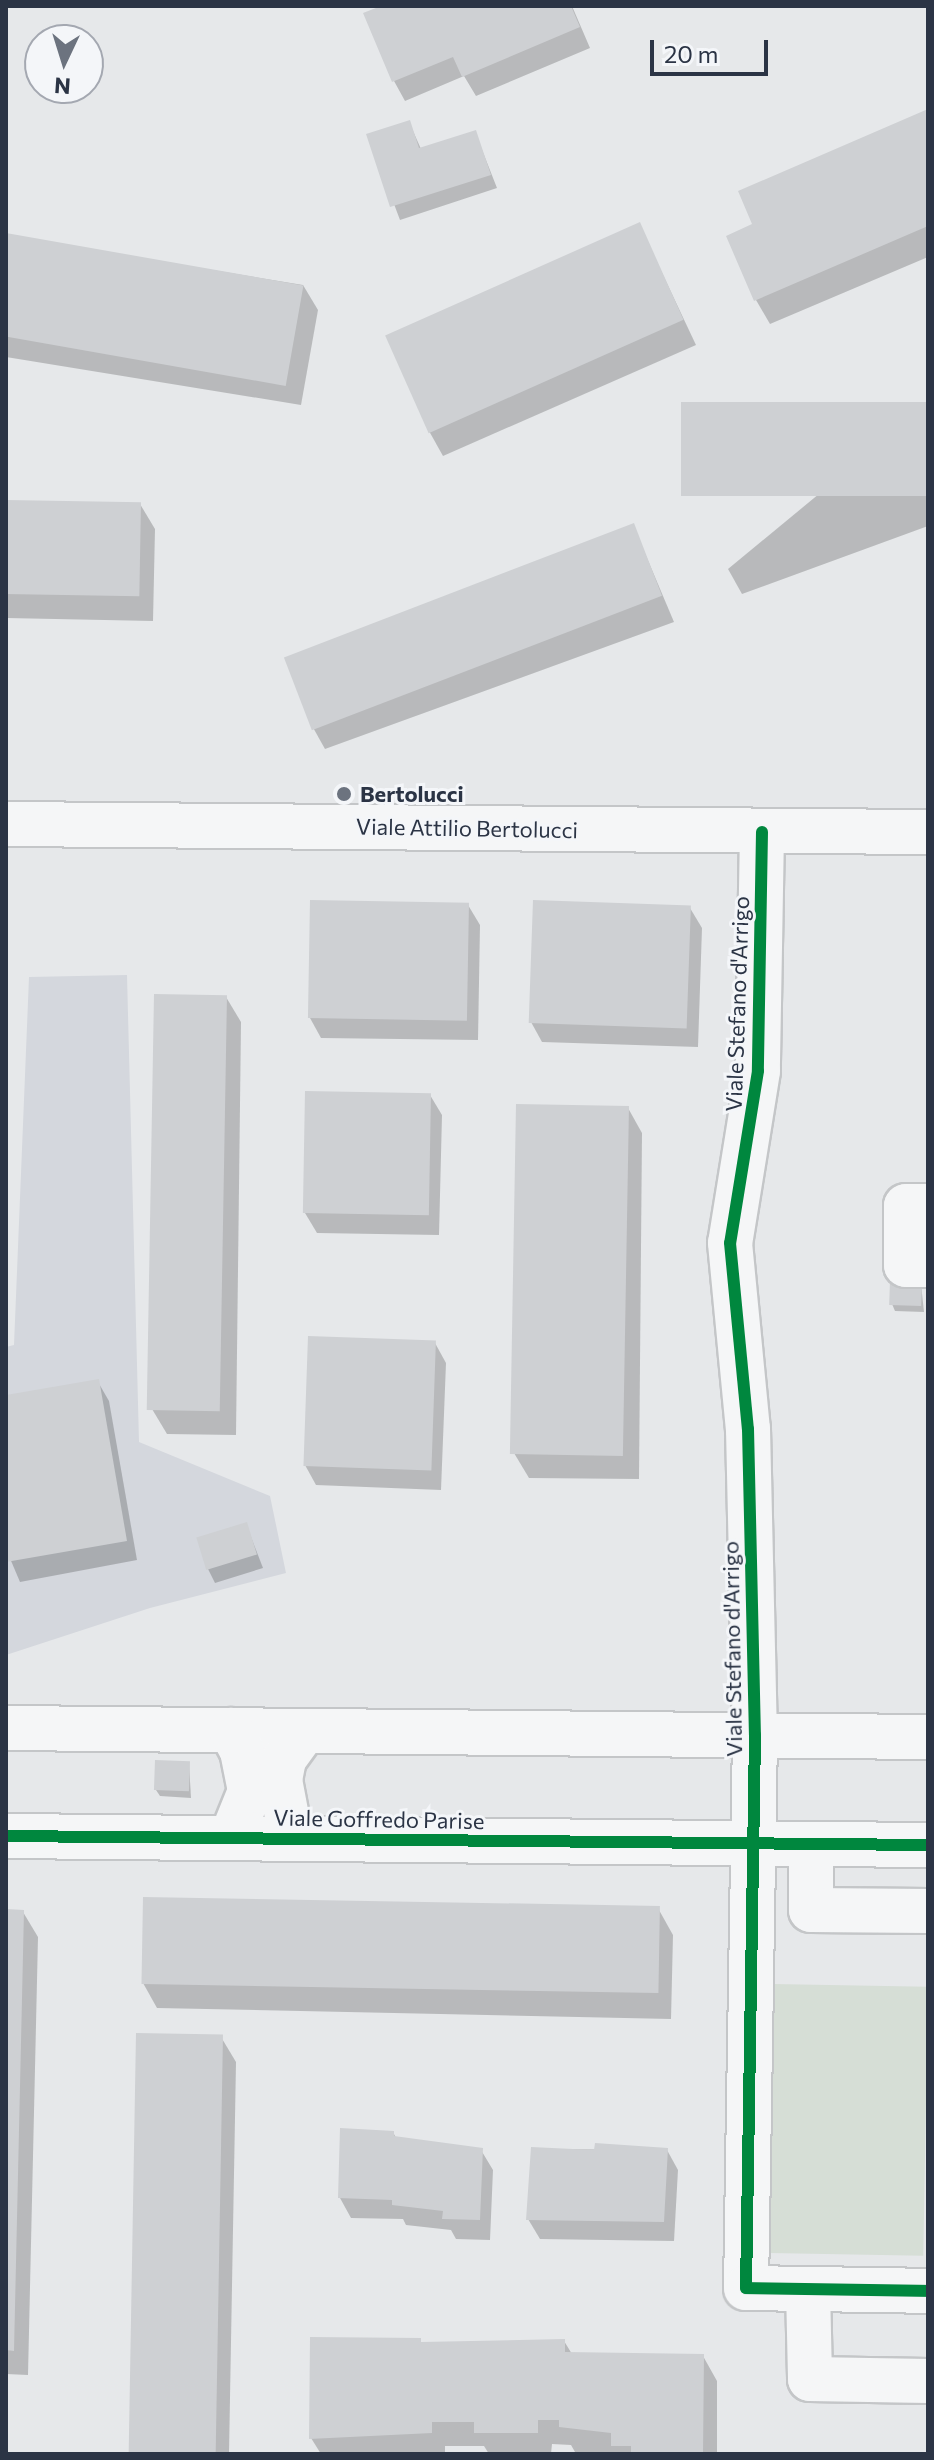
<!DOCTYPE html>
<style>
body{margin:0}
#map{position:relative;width:934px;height:2460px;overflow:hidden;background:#e6e8ea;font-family:Commissioner,sans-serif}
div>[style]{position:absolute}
.built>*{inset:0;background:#d4d7dd}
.green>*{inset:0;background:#d6ded6;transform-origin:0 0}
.shadow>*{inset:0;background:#0003}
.building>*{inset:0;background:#ced0d3;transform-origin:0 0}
.roads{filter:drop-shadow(2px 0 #c4c6c8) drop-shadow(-2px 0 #c4c6c8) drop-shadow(0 2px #c4c6c8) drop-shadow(0 -2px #c4c6c8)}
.minor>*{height:44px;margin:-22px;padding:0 22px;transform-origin:22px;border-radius:22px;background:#f5f6f7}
.cycleway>*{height:12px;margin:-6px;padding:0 6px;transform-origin:6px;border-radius:6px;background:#00873e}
.dots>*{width:22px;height:22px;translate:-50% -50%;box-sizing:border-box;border:4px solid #f4f6f9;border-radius:50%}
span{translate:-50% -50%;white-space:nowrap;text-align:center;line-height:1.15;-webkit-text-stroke:6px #f4f6f9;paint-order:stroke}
.poi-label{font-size:22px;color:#2b3445;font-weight:700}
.left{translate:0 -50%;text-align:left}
.street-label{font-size:22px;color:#2b3445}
.frame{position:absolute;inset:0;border:8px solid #2b3445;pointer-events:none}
.north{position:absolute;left:24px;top:24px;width:80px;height:80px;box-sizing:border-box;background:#f4f6f9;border:2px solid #a4a8b1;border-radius:50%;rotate:184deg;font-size:22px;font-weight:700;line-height:32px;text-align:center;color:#2b3445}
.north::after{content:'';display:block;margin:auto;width:28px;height:36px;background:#6c737f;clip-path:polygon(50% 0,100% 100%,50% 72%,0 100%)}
.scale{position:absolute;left:650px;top:40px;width:118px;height:36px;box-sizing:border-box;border:4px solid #2b3445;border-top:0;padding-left:10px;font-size:24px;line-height:28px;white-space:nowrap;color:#2b3445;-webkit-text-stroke:6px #f4f6f9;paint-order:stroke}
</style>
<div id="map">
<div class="built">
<div style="clip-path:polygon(127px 975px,139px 1442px,270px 1496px,286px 1573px,150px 1608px,6px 1655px,6px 1347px,14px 1345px,29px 977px)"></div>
</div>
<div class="green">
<div style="left:773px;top:1984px;width:155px;height:269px;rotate:1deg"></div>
</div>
<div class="shadow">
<div style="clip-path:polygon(386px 6px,572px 6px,590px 48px,476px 96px,464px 76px,405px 101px,394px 81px)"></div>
<div style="clip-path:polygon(928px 111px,928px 257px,770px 324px,756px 300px,755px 225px)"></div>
<div style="clip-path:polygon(409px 122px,421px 149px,475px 132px,497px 188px,400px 220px,368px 135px)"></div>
<div style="clip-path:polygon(639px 224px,696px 345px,443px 456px,429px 431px)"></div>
<div style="clip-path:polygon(6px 236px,303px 285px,318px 310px,301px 405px,6px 357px)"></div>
<div style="clip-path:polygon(928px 404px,928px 526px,742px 594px,728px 569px)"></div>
<div style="clip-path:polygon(6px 502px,140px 504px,155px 529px,153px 621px,6px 618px)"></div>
<div style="clip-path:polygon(633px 525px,674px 622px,325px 749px,311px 724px)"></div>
<div style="clip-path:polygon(468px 905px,480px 925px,478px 1040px,321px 1038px,310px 1018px)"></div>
<div style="clip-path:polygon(690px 908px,702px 928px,698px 1047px,542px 1042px,531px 1022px)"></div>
<div style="clip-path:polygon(226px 997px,241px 1022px,236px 1435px,167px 1434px,152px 1409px)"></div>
<div style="clip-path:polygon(430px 1095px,442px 1115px,439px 1235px,317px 1233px,305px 1213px)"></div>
<div style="clip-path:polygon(628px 1108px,642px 1133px,639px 1479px,529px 1478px,514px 1453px)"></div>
<div style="clip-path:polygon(921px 1284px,924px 1312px,895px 1311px,892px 1304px)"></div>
<div style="clip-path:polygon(435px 1343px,446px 1363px,441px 1490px,316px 1485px,305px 1465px)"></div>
<div style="clip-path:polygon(98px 1382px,109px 1401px,137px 1560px,20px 1582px,6px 1549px,6px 1397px)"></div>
<div style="clip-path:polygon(246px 1524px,263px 1568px,215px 1583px,208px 1569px)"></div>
<div style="clip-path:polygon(189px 1763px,191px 1798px,160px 1796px,156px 1790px)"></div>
<div style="clip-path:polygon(659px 1910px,673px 1935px,671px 2019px,157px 2008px,143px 1983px)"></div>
<div style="clip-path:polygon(6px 1911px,23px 1912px,38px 1937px,28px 2375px,6px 2374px)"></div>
<div style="clip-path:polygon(221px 2037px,236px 2062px,229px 2454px,131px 2454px)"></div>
<div style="clip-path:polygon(393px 2132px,396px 2138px,481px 2150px,493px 2170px,490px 2240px,456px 2239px,451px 2230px,406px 2225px,403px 2219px,351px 2218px,340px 2198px)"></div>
<div style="clip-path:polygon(532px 2149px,667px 2150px,678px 2170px,674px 2241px,540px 2239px,528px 2219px)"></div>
<div style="clip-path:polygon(564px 2341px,572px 2354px,703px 2356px,717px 2381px,717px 2454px,595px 2454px,575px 2452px,571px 2445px,552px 2444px,551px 2454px,489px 2454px,484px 2446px,445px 2446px,445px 2454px,321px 2454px,311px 2438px,422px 2344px)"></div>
</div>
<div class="building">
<div style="clip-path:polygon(381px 6px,571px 6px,580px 27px,462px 77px,453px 57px,392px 82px,363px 13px)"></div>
<div style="clip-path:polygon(928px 109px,928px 226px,754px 301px,726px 236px,752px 224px,738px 191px)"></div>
<div style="clip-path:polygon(410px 120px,419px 148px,476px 130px,491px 175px,390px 207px,366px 134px)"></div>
<div style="left:640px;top:222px;width:107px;height:279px;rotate:66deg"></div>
<div style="left:6px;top:233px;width:302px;height:102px;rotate:10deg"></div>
<div style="left:928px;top:402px;width:94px;height:247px;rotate:90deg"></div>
<div style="left:6px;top:500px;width:135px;height:94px;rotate:1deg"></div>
<div style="left:634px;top:523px;width:78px;height:375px;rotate:69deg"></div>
<div style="left:310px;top:900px;width:159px;height:118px;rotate:1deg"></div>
<div style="left:533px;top:900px;width:158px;height:123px;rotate:2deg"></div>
<div style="left:154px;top:994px;width:73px;height:416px;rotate:1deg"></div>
<div style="left:305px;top:1091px;width:126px;height:122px;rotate:1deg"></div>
<div style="left:516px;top:1104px;width:113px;height:350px;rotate:1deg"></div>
<div style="left:890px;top:1281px;width:32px;height:24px;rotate:2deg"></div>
<div style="left:308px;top:1336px;width:128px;height:130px;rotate:2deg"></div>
<div style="clip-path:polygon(99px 1379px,127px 1541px,6px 1562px,6px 1395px)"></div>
<div style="left:247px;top:1522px;width:34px;height:53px;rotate:73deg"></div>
<div style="left:155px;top:1760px;width:35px;height:30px;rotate:2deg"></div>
<div style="left:143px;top:1897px;width:517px;height:87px;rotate:1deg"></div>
<div style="clip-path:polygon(6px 1909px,24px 1910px,14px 2351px,6px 2350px)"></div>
<div style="left:136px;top:2033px;width:87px;height:421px;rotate:1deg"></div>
<div style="clip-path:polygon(340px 2128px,394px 2131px,394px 2136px,483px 2148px,480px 2220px,442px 2219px,443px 2211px,392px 2205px,392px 2200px,338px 2198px)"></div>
<div style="clip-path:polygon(595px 2143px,668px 2148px,664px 2222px,526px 2220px,531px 2147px,594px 2150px)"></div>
<div style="clip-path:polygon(310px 2337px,421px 2338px,421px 2342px,565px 2339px,565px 2352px,704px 2354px,703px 2454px,631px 2454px,631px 2446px,611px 2446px,611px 2433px,559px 2427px,559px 2420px,538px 2420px,538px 2433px,474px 2433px,474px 2422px,432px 2422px,432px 2433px,309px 2439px)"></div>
</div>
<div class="roads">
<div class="minor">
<div style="left:6px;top:824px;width:922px;rotate:0.5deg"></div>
<div style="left:762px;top:832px;width:239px;rotate:91deg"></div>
<div style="left:758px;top:1071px;width:174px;rotate:99.2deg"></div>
<div style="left:730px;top:1243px;width:187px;rotate:84.5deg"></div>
<div style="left:748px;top:1429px;width:306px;rotate:88.7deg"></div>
<div style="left:755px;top:1735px;width:553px;rotate:90.93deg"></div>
<div style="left:746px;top:2288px;width:182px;rotate:0.9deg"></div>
<div style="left:928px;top:1206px;width:22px;rotate:180deg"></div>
<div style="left:906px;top:1206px;width:59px;rotate:90deg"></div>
<div style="left:906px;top:1265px;width:22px"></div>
<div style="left:6px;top:1728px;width:922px;rotate:0.56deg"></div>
<div style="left:6px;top:1836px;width:922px;rotate:0.56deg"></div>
<div style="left:231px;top:1838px;width:51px;rotate:-68deg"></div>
<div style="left:250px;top:1791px;width:41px;rotate:-101.3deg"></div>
<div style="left:242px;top:1751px;width:24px;rotate:-118deg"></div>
<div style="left:291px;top:1838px;width:59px;rotate:-100.7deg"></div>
<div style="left:280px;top:1780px;width:21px;rotate:-79deg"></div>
<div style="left:284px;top:1759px;width:34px;rotate:-54deg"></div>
<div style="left:811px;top:1844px;width:66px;rotate:90deg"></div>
<div style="left:811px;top:1910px;width:117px;rotate:0.5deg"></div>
<div style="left:808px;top:2289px;width:90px;rotate:88.7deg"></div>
<div style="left:810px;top:2379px;width:118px;rotate:1deg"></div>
</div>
</div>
<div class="cycleway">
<div style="left:762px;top:832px;width:239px;rotate:91deg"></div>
<div style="left:758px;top:1071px;width:174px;rotate:99.2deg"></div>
<div style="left:730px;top:1243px;width:187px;rotate:84.5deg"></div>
<div style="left:748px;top:1429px;width:306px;rotate:88.7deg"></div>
<div style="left:755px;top:1735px;width:553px;rotate:90.93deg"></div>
<div style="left:746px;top:2288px;width:182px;rotate:0.9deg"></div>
<div style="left:6px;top:1836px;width:922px;rotate:0.56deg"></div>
</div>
<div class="dots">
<div style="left:344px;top:794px;background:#6c737f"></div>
</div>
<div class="poi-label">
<span class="left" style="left:360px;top:794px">Bertolucci</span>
</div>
<div class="street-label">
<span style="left:467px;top:828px;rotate:1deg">Viale Attilio Bertolucci</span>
<span style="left:737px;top:1004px;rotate:-88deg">Viale Stefano d'Arrigo</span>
<span style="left:732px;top:1649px;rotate:-91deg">Viale Stefano d'Arrigo</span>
<span style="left:379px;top:1819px;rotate:1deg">Viale Goffredo Parise</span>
</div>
<div class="frame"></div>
<div class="north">N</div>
<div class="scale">20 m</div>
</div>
